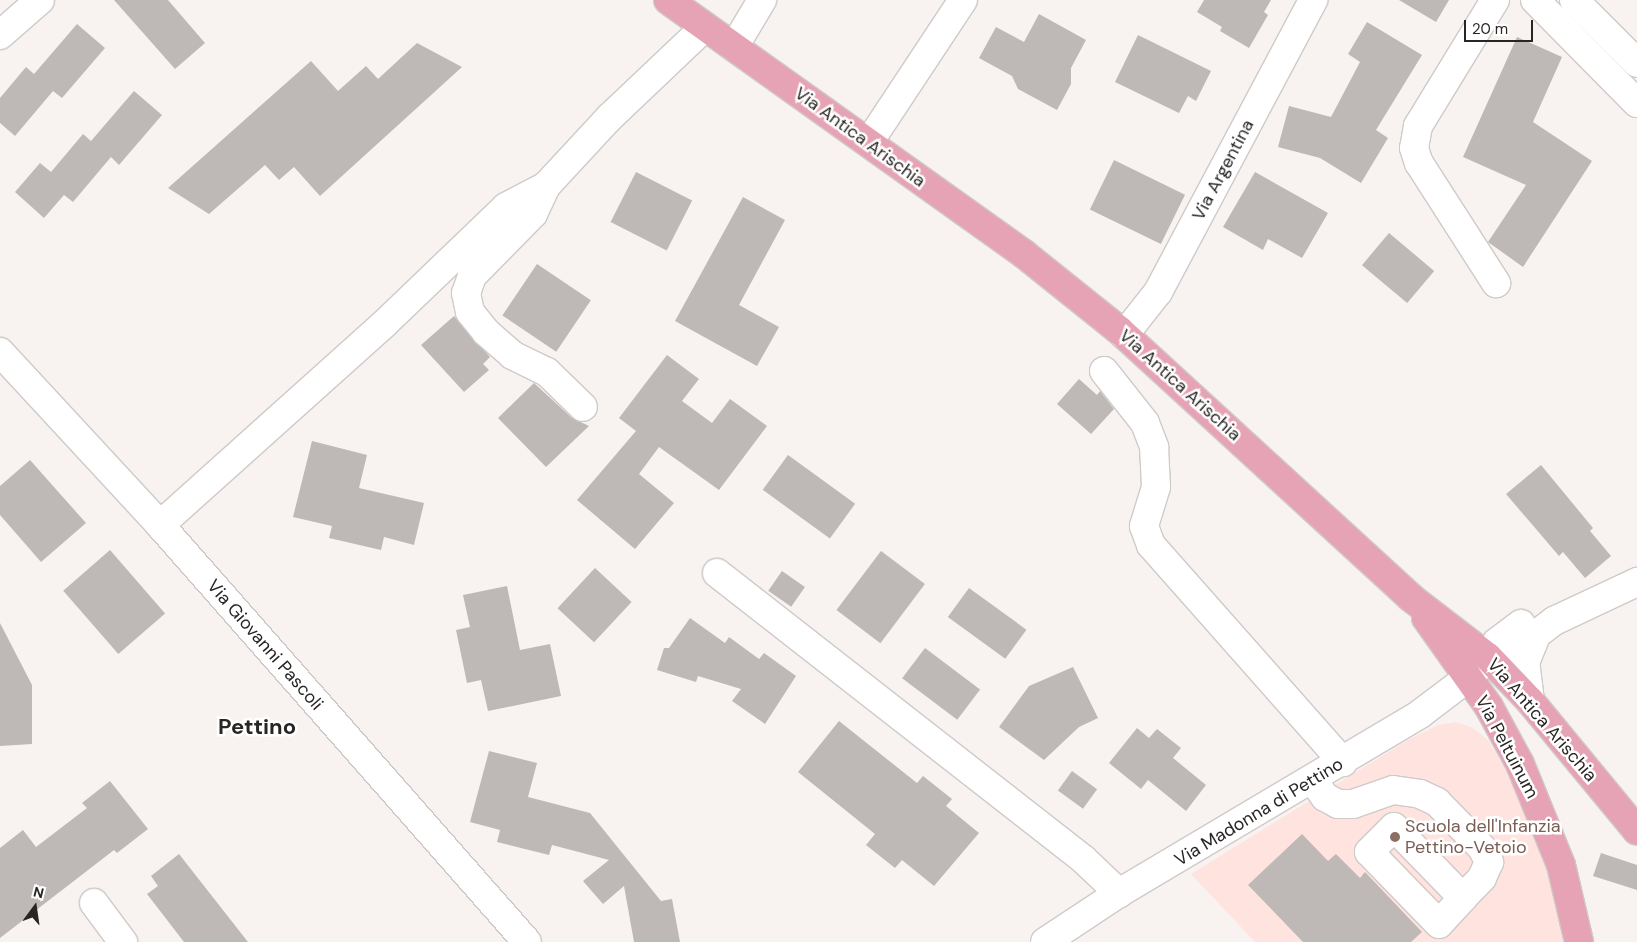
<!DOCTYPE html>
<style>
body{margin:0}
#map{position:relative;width:1637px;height:942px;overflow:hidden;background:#f8f3f1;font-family:"DM Sans",sans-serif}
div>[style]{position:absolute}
.education>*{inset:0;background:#fee3df}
.building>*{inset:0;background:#beb8b6;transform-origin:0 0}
.roads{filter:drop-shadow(1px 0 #cfcac8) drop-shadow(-1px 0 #cfcac8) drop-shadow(0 1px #cfcac8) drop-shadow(0 -1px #cfcac8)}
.minor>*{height:28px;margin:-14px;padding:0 14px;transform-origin:14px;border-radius:14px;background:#fff}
.major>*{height:28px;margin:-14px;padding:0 14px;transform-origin:14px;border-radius:14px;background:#e7a3b6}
.dots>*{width:14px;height:14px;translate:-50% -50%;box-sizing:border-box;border:2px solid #fff;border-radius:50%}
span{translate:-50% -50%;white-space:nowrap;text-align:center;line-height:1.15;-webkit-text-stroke:5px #fff;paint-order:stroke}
.street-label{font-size:18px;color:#282625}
.education-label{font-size:18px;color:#785e54}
.left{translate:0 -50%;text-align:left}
.district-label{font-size:22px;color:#282625;font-weight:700}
.north{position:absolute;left:10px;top:882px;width:50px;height:50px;-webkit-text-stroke:4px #fff;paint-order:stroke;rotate:14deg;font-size:14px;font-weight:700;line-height:20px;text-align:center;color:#282625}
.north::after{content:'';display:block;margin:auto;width:18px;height:22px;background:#282625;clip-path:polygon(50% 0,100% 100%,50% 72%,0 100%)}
.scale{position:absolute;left:1464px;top:20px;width:69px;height:22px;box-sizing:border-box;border:2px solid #282625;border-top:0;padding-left:6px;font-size:15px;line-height:18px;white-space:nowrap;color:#282625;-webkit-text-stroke:4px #fff;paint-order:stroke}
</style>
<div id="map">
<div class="education">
<div style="clip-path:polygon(1456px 722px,1473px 728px,1488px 740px,1519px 793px,1545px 851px,1567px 942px,1255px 942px,1191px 874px,1408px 740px,1438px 725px)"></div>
</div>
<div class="building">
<div style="clip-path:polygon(114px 0,168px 0,205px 43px,175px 69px)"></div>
<div style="clip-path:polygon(1204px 0,1271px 0,1264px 12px,1268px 15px,1249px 48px,1220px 31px,1222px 27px,1197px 12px)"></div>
<div style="clip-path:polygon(1399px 0,1449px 0,1436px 22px)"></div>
<div style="clip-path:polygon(1039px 14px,1086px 40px,1071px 68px,1071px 84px,1057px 110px,1018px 89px,1012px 76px,979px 58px,996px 27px,1024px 42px)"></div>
<div style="clip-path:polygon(1367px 22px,1422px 55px,1376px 130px,1388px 138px,1361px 183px,1320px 158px,1278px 147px,1289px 106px,1331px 117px,1360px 62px,1348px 54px)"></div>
<div style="clip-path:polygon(77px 24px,105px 48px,62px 98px,53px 91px,15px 136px,0 123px,0 98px,26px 67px,34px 74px)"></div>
<div style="clip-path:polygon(1138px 35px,1211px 71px,1196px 101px,1188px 96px,1179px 113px,1115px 82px)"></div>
<div style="clip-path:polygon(1517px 37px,1562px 57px,1533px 122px,1592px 161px,1523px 267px,1488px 242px,1526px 185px,1463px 157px)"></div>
<div style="clip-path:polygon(417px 43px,462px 67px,320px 196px,294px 167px,279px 180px,265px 165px,209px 214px,168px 188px,311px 61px,338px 91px,366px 66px,378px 79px)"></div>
<div style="clip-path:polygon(134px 91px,162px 115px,119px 165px,111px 157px,73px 202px,64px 195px,44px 218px,15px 192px,40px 163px,51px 172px,83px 134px,91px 141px)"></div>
<div style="left:1114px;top:160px;width:79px;height:55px;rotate:26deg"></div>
<div style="left:636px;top:172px;width:63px;height:56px;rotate:27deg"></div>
<div style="clip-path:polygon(1255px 172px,1328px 213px,1302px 258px,1268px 239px,1263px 250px,1223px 227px)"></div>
<div style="clip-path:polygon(743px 197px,785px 220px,739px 305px,779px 327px,757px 366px,675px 321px)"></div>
<div style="left:1389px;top:233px;width:59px;height:42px;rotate:40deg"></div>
<div style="left:537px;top:264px;width:65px;height:62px;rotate:34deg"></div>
<div style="clip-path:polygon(454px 316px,490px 357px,483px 364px,489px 370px,464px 392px,421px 345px)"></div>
<div style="clip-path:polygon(667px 355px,699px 379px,682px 401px,712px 423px,730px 399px,767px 426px,719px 490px,659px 447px,639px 474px,674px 503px,635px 549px,577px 500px,636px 431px,619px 418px)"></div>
<div style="clip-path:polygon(1079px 379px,1097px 395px,1100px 391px,1114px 409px,1091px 434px,1057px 404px)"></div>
<div style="clip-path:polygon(534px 383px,572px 418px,589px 426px,546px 467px,498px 418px)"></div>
<div style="clip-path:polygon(312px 441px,367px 455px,359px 488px,424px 503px,414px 545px,384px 537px,381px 550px,329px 538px,332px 526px,293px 517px)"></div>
<div style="left:788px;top:455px;width:83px;height:43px;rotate:36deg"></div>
<div style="clip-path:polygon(30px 460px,86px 523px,41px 562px,0 515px,0 486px)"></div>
<div style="clip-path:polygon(1541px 465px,1593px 528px,1590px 531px,1611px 556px,1585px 578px,1563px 552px,1559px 556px,1506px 494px)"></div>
<div style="left:110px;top:550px;width:84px;height:62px;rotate:49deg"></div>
<div style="left:881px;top:551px;width:55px;height:74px;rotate:37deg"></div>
<div style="left:595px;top:568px;width:50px;height:55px;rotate:43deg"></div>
<div style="left:782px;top:571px;width:28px;height:24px;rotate:35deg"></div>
<div style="clip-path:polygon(507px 586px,520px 650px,550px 644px,561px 696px,488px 711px,481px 680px,467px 683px,456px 630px,470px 627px,463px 595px)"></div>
<div style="left:969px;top:588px;width:71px;height:36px;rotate:36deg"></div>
<div style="clip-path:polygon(690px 618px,725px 643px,729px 637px,759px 659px,764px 653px,796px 676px,765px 724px,732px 701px,741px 689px,698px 676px,696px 682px,657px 670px,664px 648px,669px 648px)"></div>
<div style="clip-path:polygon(0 623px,32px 685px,32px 744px,0 746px)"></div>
<div style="left:925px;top:648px;width:69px;height:38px;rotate:37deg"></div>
<div style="clip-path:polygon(1073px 667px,1098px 718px,1079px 727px,1044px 760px,999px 727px,1029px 686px)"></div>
<div style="clip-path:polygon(839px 721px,917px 783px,923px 776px,952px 799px,946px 806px,979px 833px,934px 886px,902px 860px,895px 868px,866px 845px,875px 834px,798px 772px)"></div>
<div style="clip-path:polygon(1137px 728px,1149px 738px,1157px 729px,1181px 748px,1173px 758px,1206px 785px,1186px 811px,1148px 780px,1141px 789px,1109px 763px)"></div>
<div style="clip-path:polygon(489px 751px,537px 763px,528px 797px,590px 813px,661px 901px,672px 899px,680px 942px,634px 942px,624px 886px,603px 904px,583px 881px,609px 860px,552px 845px,549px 855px,497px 842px,500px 830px,470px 822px)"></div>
<div style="left:1072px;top:771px;width:31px;height:24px;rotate:36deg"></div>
<div style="clip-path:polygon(110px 781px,148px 829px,117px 853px,114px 850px,0 938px,0 848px,23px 830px,36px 847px,87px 808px,82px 803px)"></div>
<div style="clip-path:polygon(1302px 834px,1328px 861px,1336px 854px,1360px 878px,1365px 872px,1422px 932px,1411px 942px,1303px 942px,1248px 885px)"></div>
<div style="clip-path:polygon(1601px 853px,1637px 865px,1637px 890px,1593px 876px)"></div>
<div style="clip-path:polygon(179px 854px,248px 942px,184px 942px,147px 894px,158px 886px,151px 876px)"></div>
</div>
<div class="roads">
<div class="minor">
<div style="left:1495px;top:0;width:148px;rotate:121.4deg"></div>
<div style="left:1418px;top:126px;width:22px;rotate:100deg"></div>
<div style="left:1414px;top:148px;width:16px;rotate:72deg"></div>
<div style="left:1419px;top:163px;width:143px;rotate:57.3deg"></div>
<div style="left:1535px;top:0;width:145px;rotate:45.3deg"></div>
<div style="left:1574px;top:0;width:89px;rotate:45deg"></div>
<div style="left:0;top:35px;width:53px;rotate:-41.2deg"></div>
<div style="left:734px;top:47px;width:55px;rotate:-59.2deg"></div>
<div style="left:869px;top:142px;width:170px;rotate:-56.5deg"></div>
<div style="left:546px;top:186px;width:31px;rotate:115deg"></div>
<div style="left:533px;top:214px;width:87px;rotate:134.5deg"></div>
<div style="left:472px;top:276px;width:18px;rotate:109deg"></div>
<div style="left:466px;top:293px;width:19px;rotate:78deg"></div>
<div style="left:470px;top:312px;width:26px;rotate:51deg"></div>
<div style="left:486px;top:332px;width:35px;rotate:41deg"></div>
<div style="left:512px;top:355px;width:39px;rotate:26deg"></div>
<div style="left:547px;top:372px;width:50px;rotate:44.2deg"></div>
<div style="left:1124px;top:335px;width:55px;rotate:-51.7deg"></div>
<div style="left:1158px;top:292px;width:331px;rotate:-62deg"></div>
<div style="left:0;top:352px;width:236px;rotate:47.2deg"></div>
<div style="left:160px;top:525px;width:555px;rotate:48.65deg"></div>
<div style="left:1104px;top:371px;width:66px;rotate:51.7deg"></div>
<div style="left:1145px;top:423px;width:26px;rotate:69deg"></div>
<div style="left:1154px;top:447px;width:40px;rotate:87.1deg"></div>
<div style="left:1156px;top:487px;width:41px;rotate:107.1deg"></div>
<div style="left:1144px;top:526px;width:20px;rotate:70deg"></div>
<div style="left:1151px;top:545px;width:290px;rotate:48.5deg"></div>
<div style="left:160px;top:525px;width:300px;rotate:-41.9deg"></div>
<div style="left:383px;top:325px;width:170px;rotate:-43.8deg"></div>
<div style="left:506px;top:207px;width:45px;rotate:-27.7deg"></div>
<div style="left:546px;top:186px;width:93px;rotate:-47.2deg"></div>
<div style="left:609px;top:118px;width:132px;rotate:-43.5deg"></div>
<div style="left:717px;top:573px;width:464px;rotate:38deg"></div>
<div style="left:1083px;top:859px;width:50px;rotate:43.4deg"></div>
<div style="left:1488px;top:657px;width:24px;rotate:-9deg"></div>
<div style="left:1512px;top:653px;width:53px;rotate:-37.3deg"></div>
<div style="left:1554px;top:621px;width:92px;rotate:-25.2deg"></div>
<div style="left:1530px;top:701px;width:38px;rotate:-97deg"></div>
<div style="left:1525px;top:663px;width:29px;rotate:-68deg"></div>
<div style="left:1313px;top:780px;width:21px;rotate:55deg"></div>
<div style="left:1325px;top:797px;width:15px;rotate:28deg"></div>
<div style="left:1338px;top:804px;width:15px"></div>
<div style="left:1353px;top:804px;width:42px;rotate:-19.3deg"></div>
<div style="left:1393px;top:790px;width:27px;rotate:8deg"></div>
<div style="left:1420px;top:794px;width:19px;rotate:25deg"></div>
<div style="left:1437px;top:802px;width:64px;rotate:45.6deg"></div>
<div style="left:1482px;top:848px;width:16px;rotate:63deg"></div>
<div style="left:1489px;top:862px;width:17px;rotate:114deg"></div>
<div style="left:1482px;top:878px;width:28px;rotate:134deg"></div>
<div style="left:1463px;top:898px;width:35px;rotate:133deg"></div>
<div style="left:1439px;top:924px;width:100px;rotate:-134.2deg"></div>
<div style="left:1369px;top:852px;width:35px;rotate:-45deg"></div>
<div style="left:1394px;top:827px;width:99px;rotate:45.8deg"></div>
<div style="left:94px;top:903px;width:49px;rotate:53.4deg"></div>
<div style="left:1045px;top:942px;width:89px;rotate:-33.5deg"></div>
<div style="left:1119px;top:893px;width:350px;rotate:-30.7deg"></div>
<div style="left:1420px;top:714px;width:61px;rotate:-37.1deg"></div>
<div style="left:1469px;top:677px;width:28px;rotate:-46deg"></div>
<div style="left:1488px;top:657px;width:17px;rotate:-59deg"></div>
<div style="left:1497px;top:642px;width:30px;rotate:-37deg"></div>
</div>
<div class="major">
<div style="left:668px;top:0;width:437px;rotate:35.5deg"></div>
<div style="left:1024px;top:254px;width:122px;rotate:38.7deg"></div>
<div style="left:1119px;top:330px;width:395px;rotate:42.5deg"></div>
<div style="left:1410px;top:597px;width:98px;rotate:37.6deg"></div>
<div style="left:1488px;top:657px;width:61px;rotate:46.3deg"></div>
<div style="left:1530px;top:701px;width:168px;rotate:50.5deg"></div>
<div style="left:1426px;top:618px;width:109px;rotate:54.7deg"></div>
<div style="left:1489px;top:707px;width:65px;rotate:61.5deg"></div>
<div style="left:1520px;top:764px;width:109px;rotate:67.9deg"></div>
<div style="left:1561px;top:865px;width:79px;rotate:76.8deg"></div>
</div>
</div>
<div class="dots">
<div style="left:1395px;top:837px;background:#8d6e63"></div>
</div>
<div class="street-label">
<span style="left:860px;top:137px;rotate:36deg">Via Antica Arischia</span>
<span style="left:1223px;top:170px;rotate:-62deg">Via Argentina</span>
<span style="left:1180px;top:385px;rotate:42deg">Via Antica Arischia</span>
<span style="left:265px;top:645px;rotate:49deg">Via Giovanni Pascoli</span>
<span style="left:1542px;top:720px;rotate:49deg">Via Antica Arischia</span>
<span style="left:1507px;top:747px;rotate:62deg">Via Peltuinum</span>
<span style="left:1259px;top:812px;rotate:-31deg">Via Madonna di Pettino</span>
</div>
<div class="education-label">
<span class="left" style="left:1405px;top:837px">Scuola dell'Infanzia<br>Pettino-Vetoio</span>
</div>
<div class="district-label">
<span style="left:257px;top:727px">Pettino</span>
</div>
<div class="north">N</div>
<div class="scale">20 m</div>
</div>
